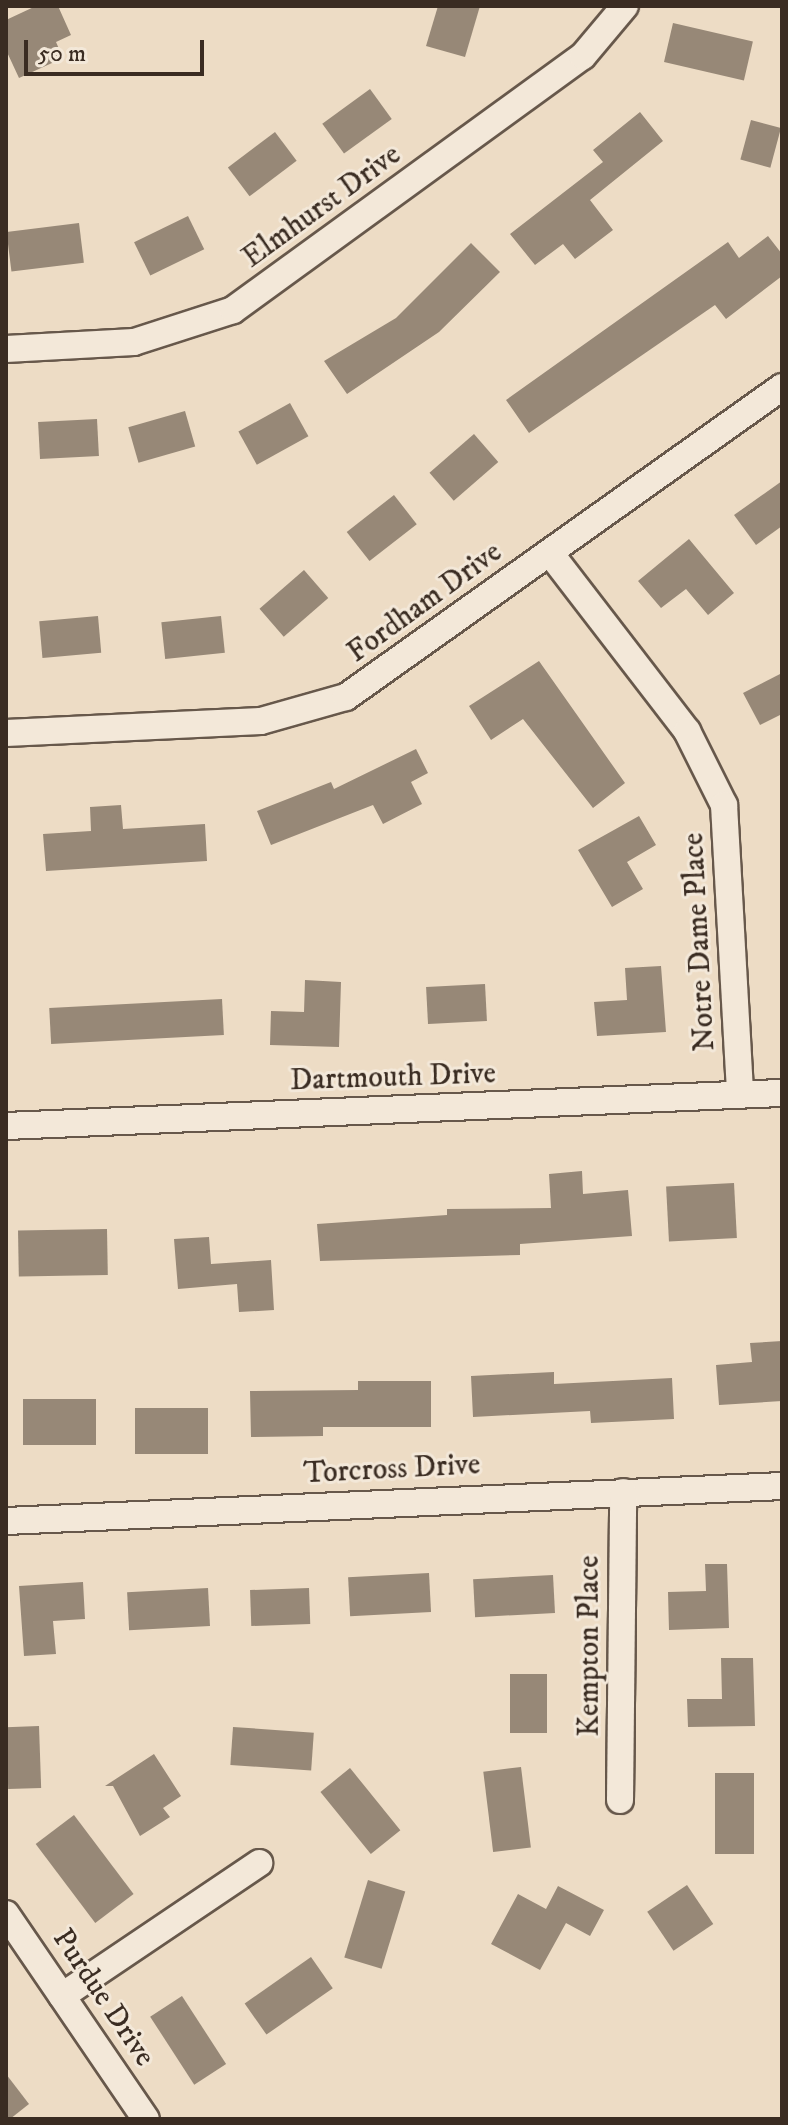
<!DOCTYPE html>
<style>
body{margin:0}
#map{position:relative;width:788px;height:2125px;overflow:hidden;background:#eddcc5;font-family:"IM FELL DW Pica",serif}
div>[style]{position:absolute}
.building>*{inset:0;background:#978877;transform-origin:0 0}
.roads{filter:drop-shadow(2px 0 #67584b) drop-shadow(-2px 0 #67584b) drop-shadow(0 2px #67584b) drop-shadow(0 -2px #67584b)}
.street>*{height:26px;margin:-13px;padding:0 13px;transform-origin:13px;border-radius:13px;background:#f3e8d9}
span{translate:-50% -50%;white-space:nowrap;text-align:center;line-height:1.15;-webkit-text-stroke:6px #f3e8d9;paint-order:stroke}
.street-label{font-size:30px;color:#3a2c22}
.frame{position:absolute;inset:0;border:8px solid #3a2c22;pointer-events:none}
.scale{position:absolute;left:24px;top:40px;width:180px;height:36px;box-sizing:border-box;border:4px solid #3a2c22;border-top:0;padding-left:10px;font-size:24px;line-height:28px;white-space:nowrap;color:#3a2c22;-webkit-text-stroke:6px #f3e8d9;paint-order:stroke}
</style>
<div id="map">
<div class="building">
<div style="clip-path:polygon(36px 6px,58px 6px,71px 35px,56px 42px,63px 58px,19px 78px,6px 50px,6px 20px)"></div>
<div style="clip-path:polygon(438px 6px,480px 6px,465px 57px,426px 46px)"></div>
<div style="left:673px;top:23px;width:82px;height:40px;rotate:13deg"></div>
<div style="left:370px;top:89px;width:37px;height:59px;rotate:54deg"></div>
<div style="clip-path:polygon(640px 112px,663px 141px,590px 200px,613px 230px,575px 259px,563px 244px,535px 265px,510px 234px,603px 162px,593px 150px)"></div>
<div style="left:751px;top:120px;width:31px;height:41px;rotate:15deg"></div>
<div style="left:275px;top:132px;width:36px;height:59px;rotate:53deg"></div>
<div style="left:188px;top:216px;width:37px;height:60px;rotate:64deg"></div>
<div style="left:79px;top:223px;width:40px;height:73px;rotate:83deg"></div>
<div style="clip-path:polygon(768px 236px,782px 254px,782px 276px,726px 319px,715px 305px,529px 433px,506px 400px,728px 242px,739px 258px)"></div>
<div style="clip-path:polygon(471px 243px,500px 272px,439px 332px,347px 394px,324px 361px,396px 318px)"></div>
<div style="left:290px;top:403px;width:38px;height:59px;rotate:61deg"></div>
<div style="left:185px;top:411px;width:37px;height:59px;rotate:74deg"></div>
<div style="left:97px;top:419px;width:37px;height:59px;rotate:87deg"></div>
<div style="left:474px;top:434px;width:37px;height:59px;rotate:49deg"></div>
<div style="clip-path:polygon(782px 481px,782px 526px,756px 545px,734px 515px)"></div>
<div style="left:394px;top:495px;width:37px;height:60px;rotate:52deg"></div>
<div style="clip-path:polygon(689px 539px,734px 593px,708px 615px,686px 589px,661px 608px,638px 581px)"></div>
<div style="left:304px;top:570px;width:37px;height:59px;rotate:49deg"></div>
<div style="left:98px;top:616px;width:37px;height:59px;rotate:85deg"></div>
<div style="left:221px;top:616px;width:37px;height:60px;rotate:84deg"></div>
<div style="clip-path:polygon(539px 661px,625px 783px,593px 808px,523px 719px,491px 740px,469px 706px)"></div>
<div style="clip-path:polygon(782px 673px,782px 714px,760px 725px,743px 693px)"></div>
<div style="clip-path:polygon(416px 749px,428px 773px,411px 782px,422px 804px,383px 824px,373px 805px,271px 845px,257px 811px,331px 782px,334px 789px)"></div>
<div style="clip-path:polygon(121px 805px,123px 829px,205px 824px,207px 861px,46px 871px,43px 834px,91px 831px,90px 807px)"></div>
<div style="clip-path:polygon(639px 816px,656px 845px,627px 862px,643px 889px,612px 907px,578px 850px)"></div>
<div style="clip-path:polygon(661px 966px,666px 1032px,597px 1036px,594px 1002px,627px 1000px,625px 968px)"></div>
<div style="clip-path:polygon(305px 980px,341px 982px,339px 1047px,270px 1045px,271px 1011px,304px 1012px)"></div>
<div style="left:485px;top:984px;width:37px;height:59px;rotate:87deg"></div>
<div style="left:222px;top:999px;width:36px;height:173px;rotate:87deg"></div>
<div style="clip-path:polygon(582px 1171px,583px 1194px,628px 1190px,632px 1236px,520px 1244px,520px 1255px,320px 1261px,317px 1224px,447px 1215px,447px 1209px,551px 1208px,549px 1174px)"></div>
<div style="left:734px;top:1183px;width:55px;height:68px;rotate:87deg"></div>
<div style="left:107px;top:1229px;width:46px;height:89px;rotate:89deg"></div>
<div style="clip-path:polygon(209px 1237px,211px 1264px,271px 1260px,274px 1310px,239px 1312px,237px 1284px,178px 1289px,174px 1239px)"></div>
<div style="clip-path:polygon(782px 1341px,782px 1401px,719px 1405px,716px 1365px,752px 1362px,750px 1343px)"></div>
<div style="clip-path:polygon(554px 1372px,554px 1384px,672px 1378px,674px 1419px,591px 1423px,590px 1411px,473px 1417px,471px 1376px)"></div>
<div style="clip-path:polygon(358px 1381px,431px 1381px,431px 1427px,323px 1427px,323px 1436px,251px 1437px,250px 1391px,358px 1390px)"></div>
<div style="left:96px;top:1399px;width:46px;height:73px;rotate:90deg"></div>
<div style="left:208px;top:1408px;width:46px;height:73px;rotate:90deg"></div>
<div style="clip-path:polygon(705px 1564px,727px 1564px,729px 1628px,669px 1630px,668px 1592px,706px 1591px)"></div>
<div style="left:429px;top:1573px;width:39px;height:81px;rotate:87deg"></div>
<div style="left:553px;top:1575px;width:38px;height:80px;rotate:87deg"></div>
<div style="clip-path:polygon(83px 1582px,85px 1619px,53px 1621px,56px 1654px,24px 1656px,19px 1586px)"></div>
<div style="left:208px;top:1588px;width:38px;height:81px;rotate:87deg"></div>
<div style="left:309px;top:1588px;width:36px;height:59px;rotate:88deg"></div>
<div style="clip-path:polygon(721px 1658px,753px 1658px,755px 1726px,688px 1727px,687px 1699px,722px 1699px)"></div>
<div style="left:510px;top:1674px;width:37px;height:59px"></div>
<div style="left:39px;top:1726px;width:62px;height:33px;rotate:88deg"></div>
<div style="left:233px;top:1727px;width:81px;height:38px;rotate:4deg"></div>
<div style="clip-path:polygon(154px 1754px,181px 1796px,163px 1808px,170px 1817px,140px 1836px,113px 1786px,105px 1786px)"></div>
<div style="left:521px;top:1767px;width:81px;height:38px;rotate:83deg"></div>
<div style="left:350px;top:1768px;width:80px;height:38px;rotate:51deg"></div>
<div style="left:715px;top:1773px;width:39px;height:81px"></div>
<div style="left:74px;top:1815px;width:99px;height:48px;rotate:53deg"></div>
<div style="left:368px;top:1880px;width:39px;height:81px;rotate:17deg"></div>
<div style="left:687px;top:1885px;width:47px;height:48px;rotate:56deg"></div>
<div style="clip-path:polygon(558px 1886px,604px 1910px,590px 1936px,566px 1923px,540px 1970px,491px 1944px,518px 1894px,546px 1909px)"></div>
<div style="left:311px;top:1957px;width:38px;height:81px;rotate:55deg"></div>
<div style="left:182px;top:1996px;width:81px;height:38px;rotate:57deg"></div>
<div style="clip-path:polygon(6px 2074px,29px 2104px,10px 2119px,6px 2119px)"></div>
</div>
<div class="roads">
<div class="street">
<div style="left:6px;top:349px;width:128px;rotate:-3.1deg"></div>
<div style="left:134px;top:342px;width:104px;rotate:-17.9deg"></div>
<div style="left:233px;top:310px;width:432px;rotate:-36deg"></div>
<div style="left:583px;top:56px;width:65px;rotate:-50deg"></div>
<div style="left:550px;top:553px;width:225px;rotate:52.4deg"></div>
<div style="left:687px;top:731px;width:83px;rotate:63.4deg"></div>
<div style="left:724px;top:805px;width:290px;rotate:86.8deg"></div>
<div style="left:6px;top:733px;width:255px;rotate:-2.7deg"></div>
<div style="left:261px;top:721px;width:88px;rotate:-15.8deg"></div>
<div style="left:346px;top:697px;width:535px;rotate:-35.41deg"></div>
<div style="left:6px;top:1126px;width:777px;rotate:-2.44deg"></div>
<div style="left:6px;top:1521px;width:777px;rotate:-2.58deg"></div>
<div style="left:620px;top:1800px;width:308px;rotate:-89.4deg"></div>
<div style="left:6px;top:1914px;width:248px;rotate:55.7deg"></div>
<div style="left:62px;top:1996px;width:238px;rotate:-34deg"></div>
</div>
</div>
<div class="street-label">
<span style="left:322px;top:207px;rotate:-36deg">Elmhurst Drive</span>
<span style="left:425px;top:603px;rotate:-36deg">Fordham Drive</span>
<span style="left:700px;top:942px;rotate:-93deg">Notre Dame Place</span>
<span style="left:393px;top:1078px;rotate:-2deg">Dartmouth Drive</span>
<span style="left:392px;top:1470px;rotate:-3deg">Torcross Drive</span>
<span style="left:590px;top:1646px;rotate:-90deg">Kempton Place</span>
<span style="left:103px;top:1998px;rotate:56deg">Purdue Drive</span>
</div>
<div class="frame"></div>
<div class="scale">50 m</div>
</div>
